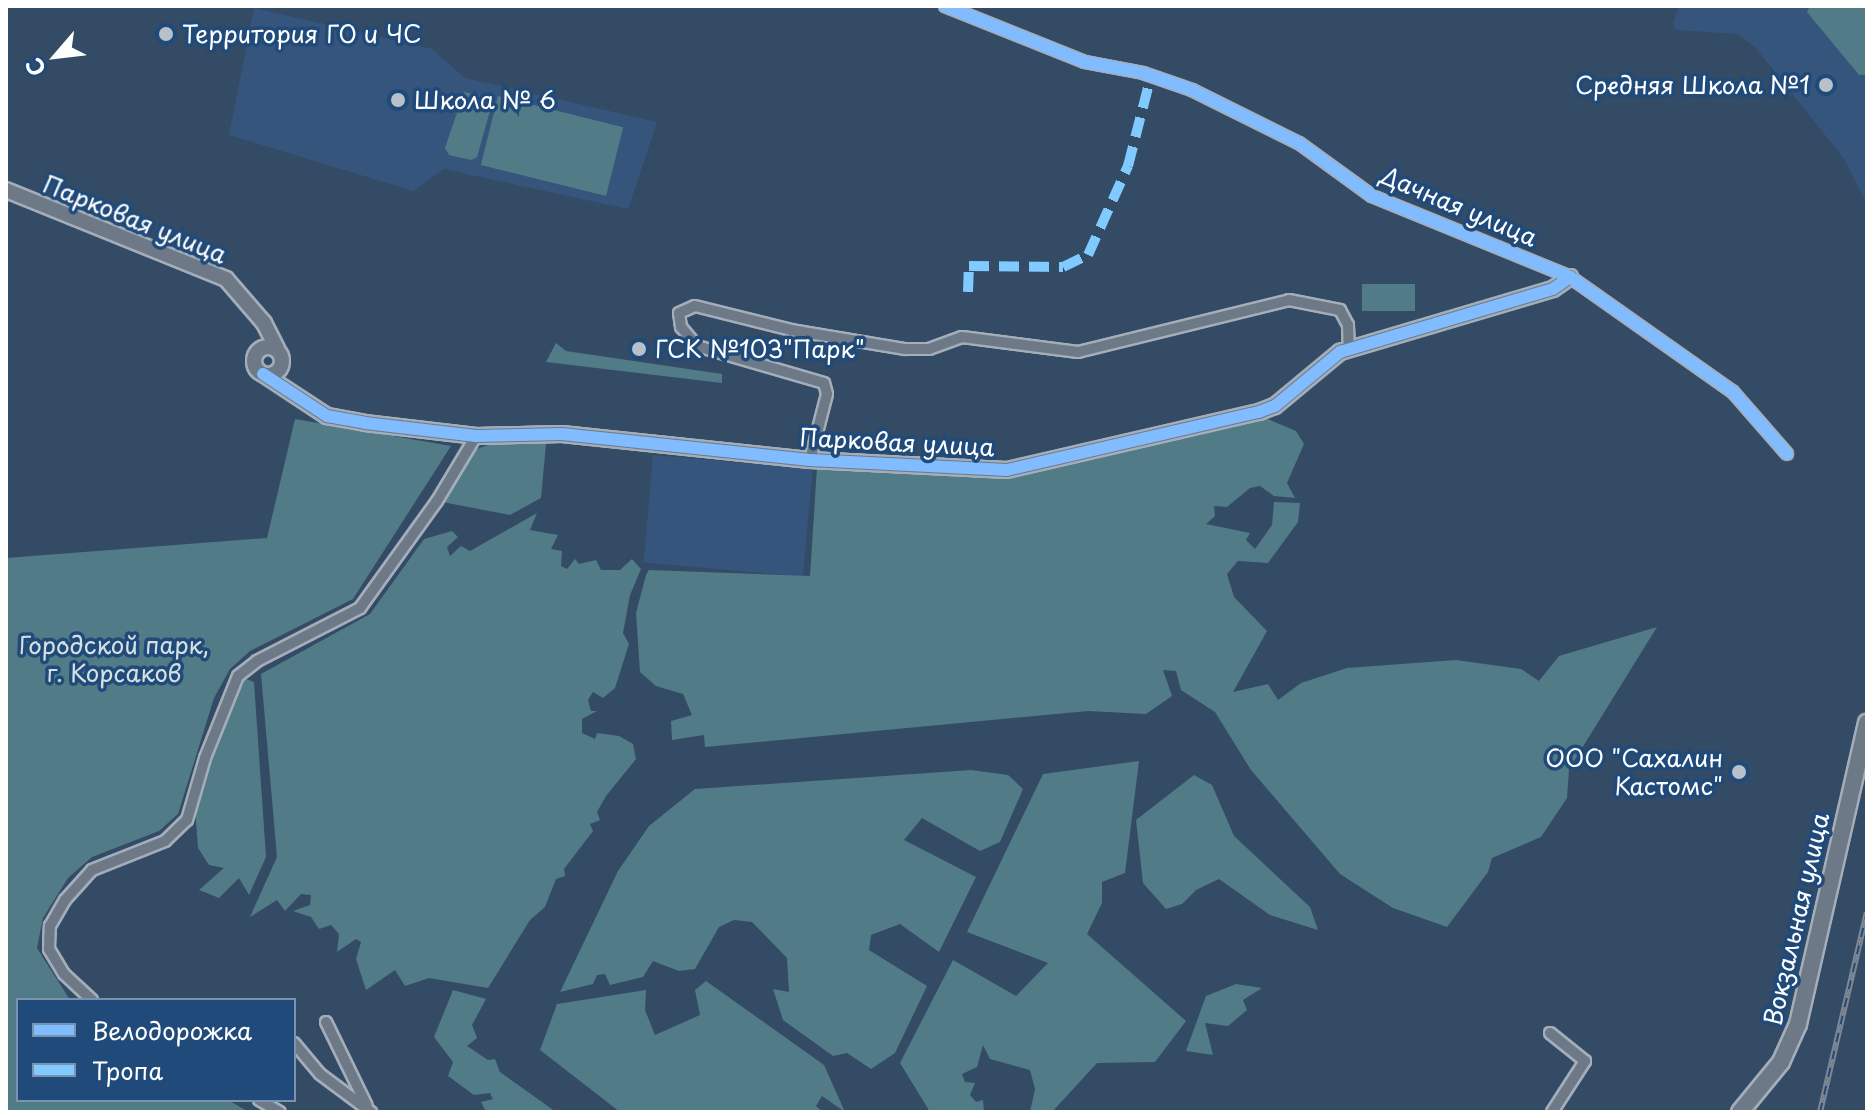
<!DOCTYPE html>
<meta charset="utf-8">
<style>
body{margin:0}
#map{position:relative;width:1873px;height:1118px;overflow:hidden;background:#344b65;font-family:"Playpen Sans",sans-serif}
div>[style]{position:absolute}
.built>*{inset:0;background:#36557c;transform-origin:0 0}
.green>*{inset:0;background:#517b86;transform-origin:0 0}
.roads{filter:drop-shadow(2px 0 #a4aeba) drop-shadow(-2px 0 #a4aeba) drop-shadow(0 2px #a4aeba) drop-shadow(0 -2px #a4aeba)}
.street>*{height:10px;margin:-5px;padding:0 5px;transform-origin:5px;border-radius:5px;background:#6d7986}
.secondary>*{height:14px;margin:-7px;padding:0 7px;transform-origin:7px;border-radius:7px;background:#6d7986}
.secondary>.ring{margin:-7px;padding:0;box-sizing:content-box;background:none;border:14px solid #6d7986;border-radius:50%}
.primary>*{height:16px;margin:-8px;padding:0 8px;transform-origin:8px;border-radius:8px;background:#6d7986}
.rail>*{height:6px;margin-top:-3px;transform-origin:0;background:repeating-linear-gradient(90deg,#1f4a7a 0 9px,#7e8895 0 18px);box-sizing:border-box;border-block:2px solid #7e8895}
.quiet>*{height:10px;margin-top:-5px;transform-origin:0;background:repeating-linear-gradient(90deg,#80caff 0 20px,transparent 0 30px)}
.cycleway>*{height:12px;margin:-6px;padding:0 6px;transform-origin:6px;border-radius:6px;background:#80bcff}
.dots>*{width:22px;height:22px;translate:-50% -50%;box-sizing:border-box;border:4px solid #1f4a7a;border-radius:50%}
span{translate:-50% -50%;white-space:nowrap;text-align:center;line-height:1.15;-webkit-text-stroke:7px #1f4a7a;paint-order:stroke}
.poi-label{font-size:24px;color:#fff}
.left{translate:0 -50%;text-align:left}
.right{translate:-100% -50%;text-align:right}
.street-label{font-size:24px;color:#fff}
.park-label{font-size:24px;color:#d5e0e2}
.frame{position:absolute;inset:0;border:8px solid #fff;pointer-events:none}
.legend{position:absolute;left:16px;top:998px;width:280px;height:104px;box-sizing:border-box;background:#1f4a7a;border:2px solid #7992af;margin:0;padding:10px 14px;list-style:none;font-size:24px;color:#fff}
.legend li{display:flex;align-items:center;gap:16px;height:40px}
.legend b{width:40px;border:2px solid #7992af}
.north{position:absolute;left:16px;top:16px;width:80px;height:80px;-webkit-text-stroke:6px #1f4a7a;paint-order:stroke;rotate:242deg;font-size:22px;font-weight:700;line-height:32px;text-align:center;color:#fff}
.north::after{content:'';display:block;margin:auto;width:28px;height:36px;background:#fff;clip-path:polygon(50% 0,100% 100%,50% 72%,0 100%)}
</style>
<div id="map">
<div class="built">
<div style="clip-path:polygon(1679px 6px,1867px 6px,1867px 204px,1845px 160px,1755px 47px,1738px 34px,1676px 30px,1673px 24px)"></div>
<div style="clip-path:polygon(254px 8px,432px 49px,465px 78px,657px 122px,628px 209px,444px 169px,413px 191px,229px 135px)"></div>
<div style="left:653px;top:455px;width:160px;height:108px;rotate:5deg"></div>
</div>
<div class="green">
<div style="clip-path:polygon(1810px 6px,1867px 6px,1867px 75px,1859px 75px,1807px 12px)"></div>
<div style="clip-path:polygon(464px 92px,489px 98px,492px 104px,477px 157px,471px 160px,449px 155px,445px 148px)"></div>
<div style="left:498px;top:96px;width:129px;height:71px;rotate:14deg"></div>
<div style="left:1415px;top:284px;width:27px;height:53px;rotate:90deg"></div>
<div style="clip-path:polygon(556px 343px,566px 351px,722px 374px,722px 383px,546px 362px)"></div>
<div style="clip-path:polygon(1263px 417px,1296px 431px,1304px 444px,1287px 483px,1295px 498px,1274px 496px,1260px 486px,1250px 488px,1227px 507px,1214px 506px,1215px 516px,1206px 524px,1250px 533px,1246px 540px,1255px 549px,1272px 525px,1274px 502px,1300px 503px,1298px 522px,1268px 563px,1238px 561px,1227px 574px,1234px 597px,1267px 631px,1233px 692px,1268px 684px,1278px 700px,1301px 683px,1347px 668px,1456px 660px,1521px 669px,1539px 681px,1559px 656px,1657px 627px,1569px 769px,1567px 798px,1541px 837px,1492px 858px,1488px 872px,1447px 927px,1393px 908px,1340px 874px,1251px 770px,1215px 712px,1181px 690px,1176px 671px,1163px 670px,1172px 696px,1146px 714px,1088px 711px,705px 747px,704px 735px,672px 740px,671px 721px,692px 715px,683px 694px,656px 686px,640px 672px,636px 613px,646px 575px,649px 570px,810px 576px,817px 467px,1007px 479px)"></div>
<div style="clip-path:polygon(295px 419px,451px 446px,353px 599px,250px 651px,230px 669px,214px 698px,178px 814px,159px 831px,92px 857px,68px 878px,43px 918px,37px 948px,70px 1000px,18px 1000px,18px 1100px,228px 1100px,249px 1112px,6px 1112px,6px 558px,267px 538px)"></div>
<div style="clip-path:polygon(496px 442px,546px 444px,541px 498px,510px 515px,437px 501px,469px 452px)"></div>
<div style="clip-path:polygon(537px 513px,530px 530px,558px 535px,551px 549px,562px 551px,561px 566px,567px 569px,575px 559px,579px 564px,596px 560px,601px 570px,620px 570px,632px 559px,641px 569px,630px 595px,623px 633px,629px 644px,615px 688px,603px 698px,593px 692px,588px 700px,591px 711px,597px 711px,582px 719px,582px 733px,595px 739px,597px 733px,619px 736px,633px 744px,636px 759px,606px 796px,597px 812px,600px 820px,590px 824px,593px 831px,564px 869px,565px 876px,556px 879px,545px 907px,530px 920px,488px 988px,429px 978px,405px 986px,395px 970px,366px 990px,356px 959px,361px 942px,356px 939px,337px 952px,339px 934px,331px 925px,319px 929px,311px 917px,293px 911px,310px 905px,311px 895px,301px 894px,285px 911px,277px 900px,250px 917px,277px 857px,261px 674px,370px 614px,424px 539px,452px 531px,458px 537px,447px 547px,450px 556px,461px 546px,470px 551px)"></div>
<div style="clip-path:polygon(238px 676px,254px 682px,266px 857px,249px 895px,239px 878px,219px 898px,199px 890px,224px 868px,209px 865px,198px 848px,194px 794px)"></div>
<div style="clip-path:polygon(1139px 761px,1125px 873px,1102px 882px,1102px 903px,1087px 934px,1186px 1021px,1155px 1062px,1097px 1063px,1052px 1112px,1030px 1112px,1035px 1089px,1030px 1070px,990px 1059px,983px 1045px,977px 1067px,962px 1074px,965px 1082px,975px 1083px,970px 1095px,976px 1102px,983px 1100px,984px 1112px,930px 1112px,900px 1063px,953px 960px,1016px 996px,1048px 963px,967px 932px,1043px 774px)"></div>
<div style="clip-path:polygon(971px 770px,1008px 775px,1023px 789px,1000px 842px,980px 851px,922px 818px,904px 840px,976px 877px,939px 952px,900px 924px,871px 935px,869px 950px,927px 986px,895px 1053px,871px 1069px,847px 1053px,833px 1056px,783px 1020px,773px 989px,789px 992px,787px 958px,752px 922px,734px 920px,719px 927px,695px 969px,679px 971px,653px 961px,643px 977px,610px 985px,605px 974px,597px 975px,593px 984px,560px 992px,618px 871px,649px 826px,695px 789px)"></div>
<div style="clip-path:polygon(1194px 775px,1212px 785px,1234px 836px,1310px 907px,1318px 930px,1270px 915px,1219px 879px,1196px 890px,1182px 904px,1166px 909px,1143px 883px,1136px 820px)"></div>
<div style="clip-path:polygon(706px 981px,824px 1065px,845px 1112px,822px 1096px,816px 1106px,823px 1112px,620px 1112px,540px 1050px,557px 1004px,646px 990px,645px 1010px,655px 1035px,700px 1015px,695px 990px)"></div>
<div style="clip-path:polygon(1236px 984px,1262px 988px,1243px 1000px,1247px 1010px,1228px 1026px,1205px 1023px,1213px 1055px,1186px 1051px,1206px 996px)"></div>
<div style="clip-path:polygon(453px 990px,486px 999px,472px 1025px,477px 1038px,467px 1046px,488px 1060px,495px 1059px,500px 1072px,556px 1112px,486px 1112px,481px 1102px,493px 1099px,490px 1093px,474px 1095px,448px 1076px,453px 1062px,434px 1037px)"></div>
</div>
<div class="roads">
<div class="street">
<div style="left:945px;top:6px;width:151px;rotate:21.8deg"></div>
<div style="left:1085px;top:62px;width:59px;rotate:10.7deg"></div>
<div style="left:1143px;top:73px;width:52px;rotate:19.1deg"></div>
<div style="left:1192px;top:90px;width:119px;rotate:26.4deg"></div>
<div style="left:1299px;top:143px;width:90px;rotate:36deg"></div>
<div style="left:1372px;top:196px;width:214px;rotate:22.2deg"></div>
<div style="left:1570px;top:277px;width:199px;rotate:35.2deg"></div>
<div style="left:1733px;top:392px;width:82px;rotate:48.9deg"></div>
<div style="left:810px;top:460px;width:68px;rotate:-75.6deg"></div>
<div style="left:827px;top:394px;width:11px;rotate:-105deg"></div>
<div style="left:824px;top:383px;width:132px;rotate:-163.8deg"></div>
<div style="left:697px;top:346px;width:25px;rotate:-130deg"></div>
<div style="left:681px;top:327px;width:14px;rotate:-98deg"></div>
<div style="left:679px;top:313px;width:17px;rotate:-24deg"></div>
<div style="left:695px;top:306px;width:99px;rotate:14deg"></div>
<div style="left:791px;top:330px;width:116px;rotate:9.5deg"></div>
<div style="left:905px;top:349px;width:24px"></div>
<div style="left:929px;top:349px;width:35px;rotate:-20deg"></div>
<div style="left:962px;top:337px;width:117px;rotate:7.4deg"></div>
<div style="left:1078px;top:352px;width:217px;rotate:-13.8deg"></div>
<div style="left:1289px;top:300px;width:52px;rotate:11.1deg"></div>
<div style="left:1340px;top:310px;width:17px;rotate:62deg"></div>
<div style="left:1348px;top:325px;width:24px;rotate:88deg"></div>
<div style="left:92px;top:1000px;width:38px;rotate:-137deg"></div>
<div style="left:64px;top:974px;width:29px;rotate:-121deg"></div>
<div style="left:49px;top:949px;width:23px;rotate:-88deg"></div>
<div style="left:50px;top:926px;width:30px;rotate:-60deg"></div>
<div style="left:65px;top:900px;width:40px;rotate:-48deg"></div>
<div style="left:92px;top:870px;width:79px;rotate:-21.7deg"></div>
<div style="left:165px;top:841px;width:30px;rotate:-44deg"></div>
<div style="left:187px;top:820px;width:65px;rotate:-73.8deg"></div>
<div style="left:205px;top:758px;width:88px;rotate:-68.1deg"></div>
<div style="left:238px;top:676px;width:24px;rotate:-38deg"></div>
<div style="left:257px;top:661px;width:116px;rotate:-27.2deg"></div>
<div style="left:360px;top:608px;width:132px;rotate:-54.3deg"></div>
<div style="left:437px;top:501px;width:76px;rotate:-59deg"></div>
<div style="left:326px;top:1022px;width:93px;rotate:64deg"></div>
<div style="left:1550px;top:1033px;width:45px;rotate:38.7deg"></div>
<div style="left:1585px;top:1061px;width:61px;rotate:122.9deg"></div>
<div style="left:294px;top:1043px;width:40px;rotate:50deg"></div>
<div style="left:320px;top:1074px;width:64px;rotate:36.7deg"></div>
<div style="left:259px;top:1100px;width:24px;rotate:30deg"></div>
</div>
<div class="secondary">
<div style="left:6px;top:190px;width:237px;rotate:22deg"></div>
<div style="left:226px;top:279px;width:58px;rotate:49.2deg"></div>
<div style="left:264px;top:323px;width:29px;rotate:63deg"></div>
<div class="ring" style="left:254px;top:347px;width:14px;height:14px"></div>
<div style="left:263px;top:374px;width:77px;rotate:33.3deg"></div>
<div style="left:327px;top:416px;width:39px;rotate:10deg"></div>
<div style="left:365px;top:423px;width:112px;rotate:6.7deg"></div>
<div style="left:476px;top:436px;width:86px;rotate:-1.3deg"></div>
<div style="left:562px;top:434px;width:249px;rotate:6deg"></div>
<div style="left:810px;top:460px;width:197px;rotate:2.9deg"></div>
<div style="left:1007px;top:470px;width:259px;rotate:-13deg"></div>
<div style="left:1259px;top:412px;width:17px;rotate:-21deg"></div>
<div style="left:1275px;top:406px;width:85px;rotate:-39.7deg"></div>
<div style="left:1340px;top:352px;width:222px;rotate:-16.5deg"></div>
<div style="left:1553px;top:289px;width:21px;rotate:-35deg"></div>
</div>
<div class="primary">
<div style="left:1740px;top:1112px;width:65px;rotate:-50.6deg"></div>
<div style="left:1781px;top:1062px;width:42px;rotate:-65.9deg"></div>
<div style="left:1798px;top:1024px;width:309px;rotate:-77.1deg"></div>
</div>
</div>
<div class="rail">
<div style="left:1820px;top:1112px;width:205px;rotate:-76.8deg"></div>
</div>
<div class="quiet">
<div style="left:968px;top:292px;width:26px;rotate:-88deg"></div>
<div style="left:969px;top:266px;width:94px;rotate:0.6deg"></div>
<div style="left:1063px;top:267px;width:28px;rotate:-26deg"></div>
<div style="left:1088px;top:255px;width:98px;rotate:-65.8deg"></div>
<div style="left:1128px;top:166px;width:93px;rotate:-75.7deg"></div>
</div>
<div class="cycleway">
<div style="left:945px;top:6px;width:151px;rotate:21.8deg"></div>
<div style="left:1085px;top:62px;width:59px;rotate:10.7deg"></div>
<div style="left:1143px;top:73px;width:52px;rotate:19.1deg"></div>
<div style="left:1192px;top:90px;width:119px;rotate:26.4deg"></div>
<div style="left:1299px;top:143px;width:90px;rotate:36deg"></div>
<div style="left:1372px;top:196px;width:214px;rotate:22.2deg"></div>
<div style="left:1570px;top:277px;width:199px;rotate:35.2deg"></div>
<div style="left:1733px;top:392px;width:82px;rotate:48.9deg"></div>
<div style="left:263px;top:374px;width:77px;rotate:33.3deg"></div>
<div style="left:327px;top:416px;width:39px;rotate:10deg"></div>
<div style="left:365px;top:423px;width:112px;rotate:6.7deg"></div>
<div style="left:476px;top:436px;width:86px;rotate:-1.3deg"></div>
<div style="left:562px;top:434px;width:249px;rotate:6deg"></div>
<div style="left:810px;top:460px;width:197px;rotate:2.9deg"></div>
<div style="left:1007px;top:470px;width:259px;rotate:-13deg"></div>
<div style="left:1259px;top:412px;width:17px;rotate:-21deg"></div>
<div style="left:1275px;top:406px;width:85px;rotate:-39.7deg"></div>
<div style="left:1340px;top:352px;width:222px;rotate:-16.5deg"></div>
<div style="left:1553px;top:289px;width:21px;rotate:-35deg"></div>
</div>
<div class="dots">
<div style="left:166px;top:34px;background:#b8c0c9"></div>
<div style="left:1826px;top:85px;background:#b8c0c9"></div>
<div style="left:398px;top:100px;background:#b8c0c9"></div>
<div style="left:639px;top:349px;background:#b8c0c9"></div>
<div style="left:1739px;top:772px;background:#b8c0c9"></div>
</div>
<div class="poi-label">
<span class="left" style="left:182px;top:34px">Территория ГО и ЧС</span>
<span class="right" style="left:1810px;top:85px">Средняя Школа №1</span>
<span class="left" style="left:414px;top:100px">Школа № 6</span>
<span class="left" style="left:655px;top:349px">ГСК №103"Парк"</span>
<span class="right" style="left:1723px;top:772px">ООО "Сахалин<br>Кастомс"</span>
</div>
<div class="street-label">
<span style="left:1459px;top:206px;rotate:23deg">Дачная улица</span>
<span style="left:135px;top:219px;rotate:22deg">Парковая улица</span>
<span style="left:897px;top:442px;rotate:3deg">Парковая улица</span>
<span style="left:1796px;top:919px;rotate:-77deg">Вокзальная улица</span>
</div>
<div class="park-label">
<span style="left:114px;top:659px">Городской парк,<br>г. Корсаков</span>
</div>
<div class="frame"></div>
<ul class="legend">
<li><b style="height:10px;background:#80bcff"></b>Велодорожка</li>
<li><b style="height:10px;background:#80caff"></b>Тропа</li>
</ul>
<div class="north">С</div>
</div>
